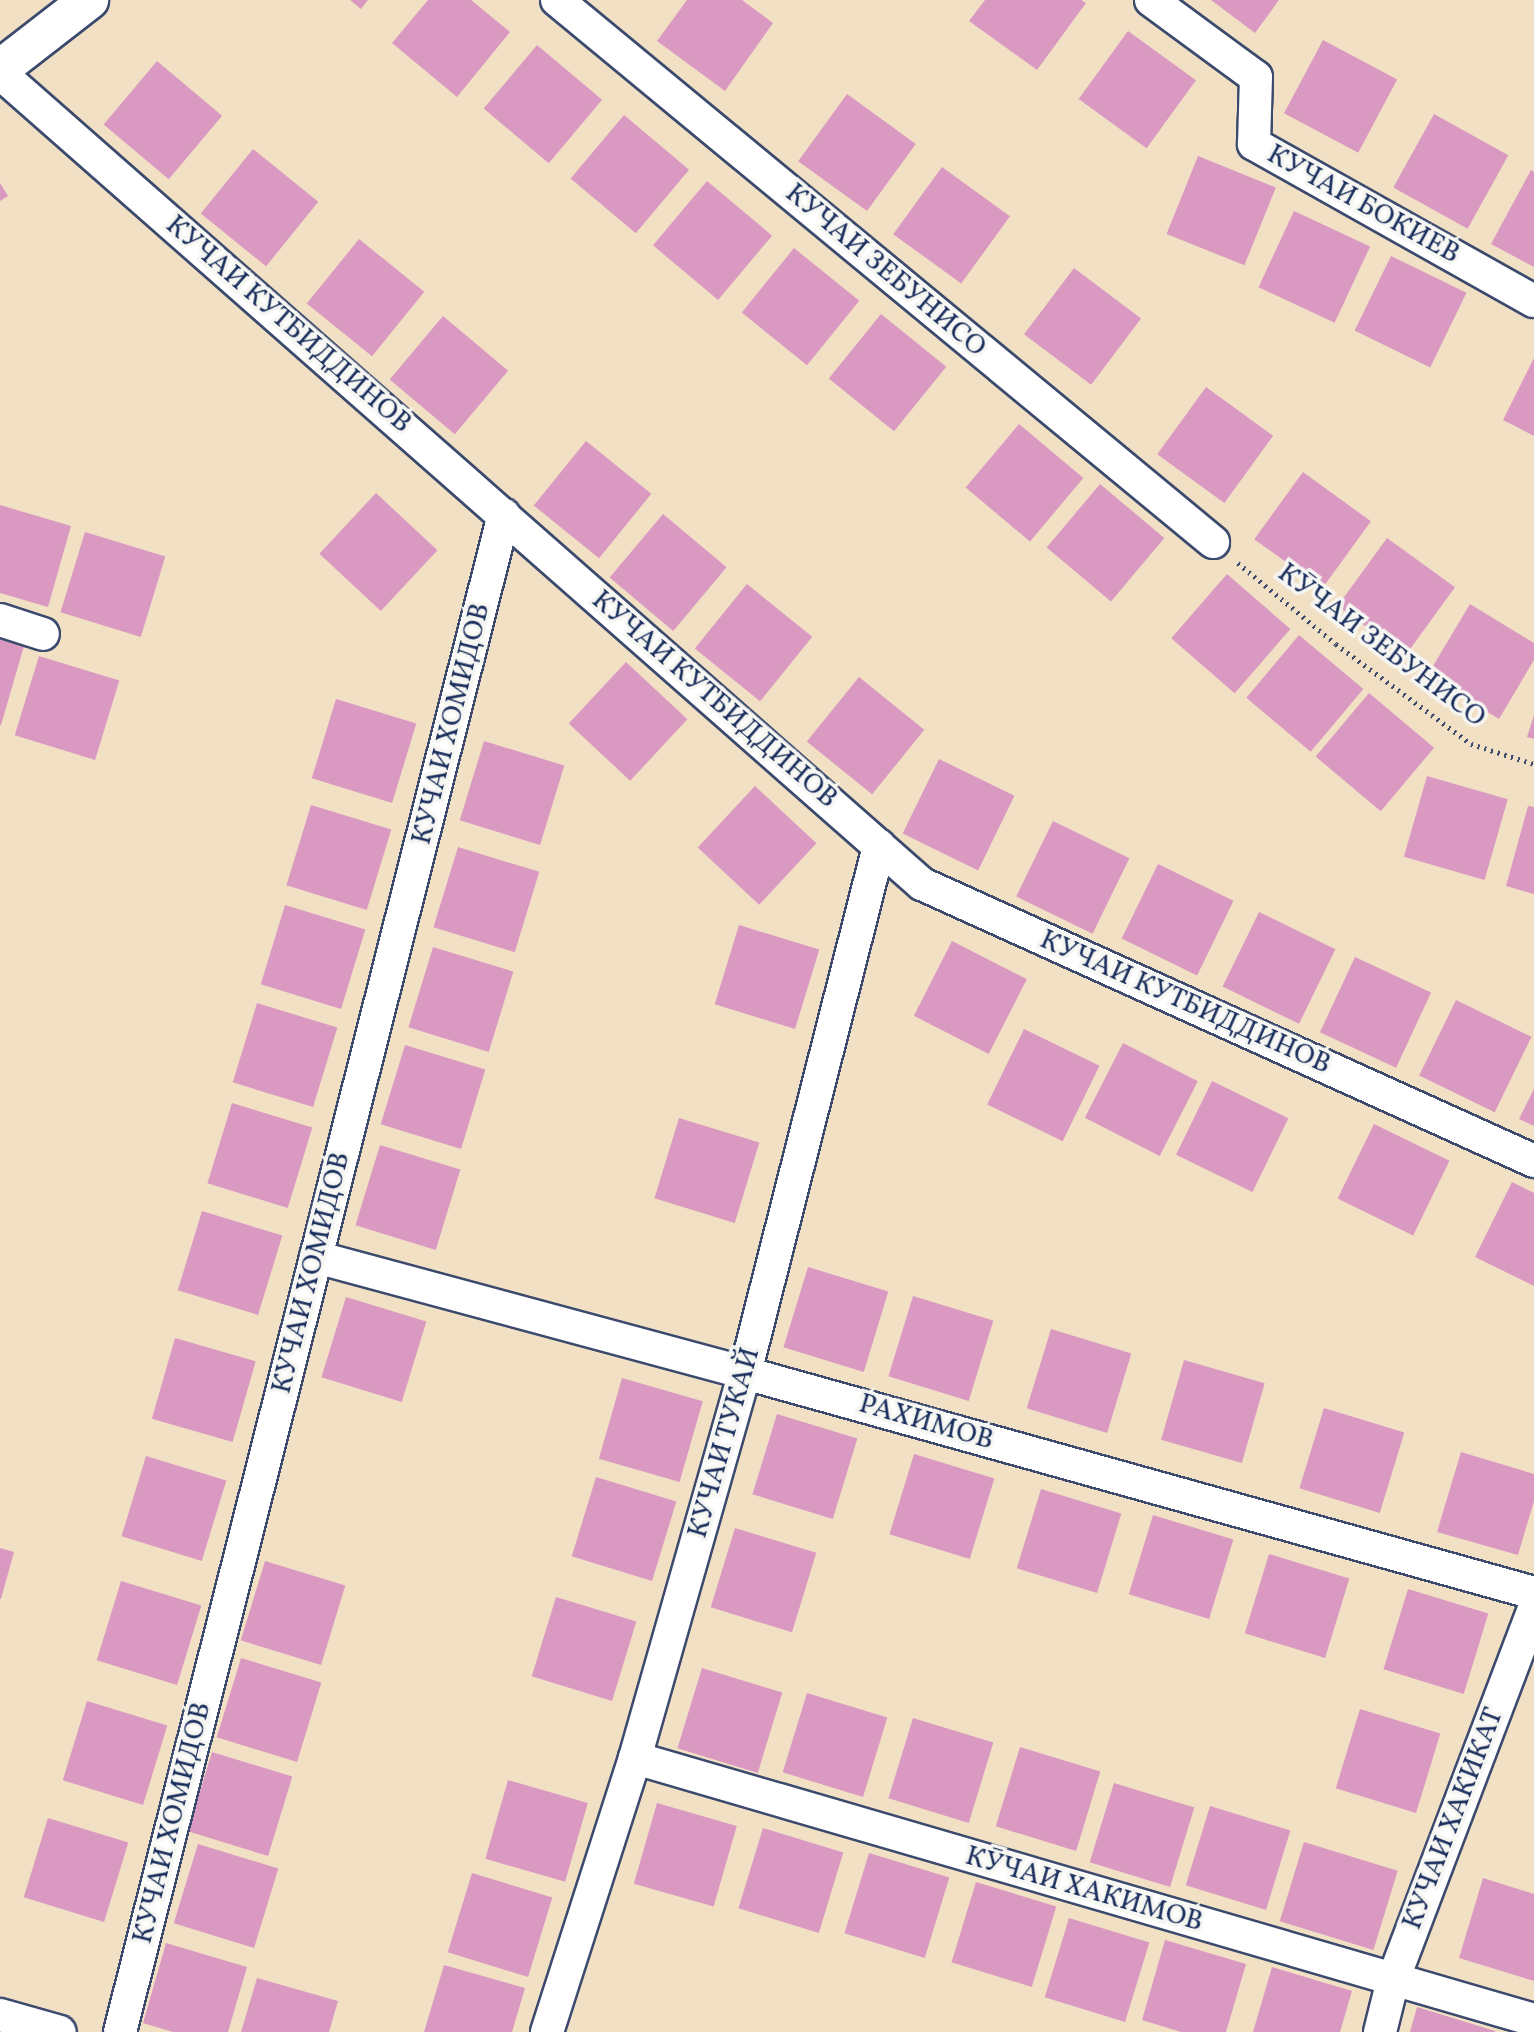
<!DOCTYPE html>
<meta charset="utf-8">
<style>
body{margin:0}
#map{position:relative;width:1534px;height:2032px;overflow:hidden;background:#f2e0c5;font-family:Vollkorn,serif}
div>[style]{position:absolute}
.building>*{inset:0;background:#da99c1;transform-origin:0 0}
.path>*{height:4.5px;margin-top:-2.25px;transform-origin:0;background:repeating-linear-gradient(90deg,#3b4a6d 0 2px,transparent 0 7px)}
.roads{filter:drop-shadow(2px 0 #3b4a6d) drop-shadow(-2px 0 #3b4a6d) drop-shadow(0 2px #3b4a6d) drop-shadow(0 -2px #3b4a6d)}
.minor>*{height:32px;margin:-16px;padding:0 16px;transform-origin:16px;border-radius:16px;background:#fff}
.primary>*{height:38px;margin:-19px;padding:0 19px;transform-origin:19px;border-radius:19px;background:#fff}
span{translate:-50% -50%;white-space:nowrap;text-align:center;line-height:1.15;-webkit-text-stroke:7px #f6f6f2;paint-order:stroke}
.street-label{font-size:28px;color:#1b2f5e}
</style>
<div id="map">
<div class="building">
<div style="clip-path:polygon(350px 0,368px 0,361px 9px)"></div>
<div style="clip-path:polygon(428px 0,471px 0,510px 32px,457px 97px,392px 43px)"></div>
<div style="clip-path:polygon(687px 0,742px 0,773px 23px,725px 91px,657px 41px)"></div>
<div style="clip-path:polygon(985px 0,1081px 0,1086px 3px,1037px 70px,969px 21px)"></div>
<div style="clip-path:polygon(1211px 0,1279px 0,1255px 33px)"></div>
<div style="left:1128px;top:31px;width:84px;height:84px;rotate:36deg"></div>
<div style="left:1323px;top:40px;width:84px;height:83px;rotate:28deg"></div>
<div style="left:537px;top:45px;width:85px;height:83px;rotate:40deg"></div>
<div style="left:157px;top:61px;width:85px;height:83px;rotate:40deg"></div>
<div style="left:847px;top:94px;width:85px;height:83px;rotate:36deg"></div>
<div style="left:1434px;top:114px;width:85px;height:84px;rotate:29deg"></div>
<div style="left:624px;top:115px;width:85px;height:83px;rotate:40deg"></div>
<div style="left:253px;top:149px;width:84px;height:83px;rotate:39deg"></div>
<div style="left:1198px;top:156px;width:84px;height:84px;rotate:22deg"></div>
<div style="left:942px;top:167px;width:84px;height:83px;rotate:36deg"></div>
<div style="clip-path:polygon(1531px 170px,1534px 172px,1534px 267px,1491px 244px)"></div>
<div style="left:707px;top:181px;width:85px;height:84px;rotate:40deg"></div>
<div style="clip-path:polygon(0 183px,8px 196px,0 201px)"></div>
<div style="left:1294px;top:211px;width:84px;height:84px;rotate:25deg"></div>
<div style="left:359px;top:239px;width:84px;height:83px;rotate:39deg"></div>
<div style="left:794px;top:248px;width:84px;height:83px;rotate:39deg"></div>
<div style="left:1391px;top:256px;width:84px;height:83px;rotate:26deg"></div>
<div style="left:1074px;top:268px;width:84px;height:83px;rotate:37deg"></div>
<div style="left:881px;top:314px;width:84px;height:83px;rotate:39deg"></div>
<div style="left:443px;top:316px;width:85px;height:83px;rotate:40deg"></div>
<div style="clip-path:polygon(1534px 358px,1534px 436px,1503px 420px)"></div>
<div style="left:1206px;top:387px;width:83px;height:83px;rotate:36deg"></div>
<div style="left:1019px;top:424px;width:84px;height:83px;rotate:40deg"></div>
<div style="left:586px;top:441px;width:84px;height:83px;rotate:39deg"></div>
<div style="left:1303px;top:472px;width:84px;height:83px;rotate:36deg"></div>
<div style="left:1100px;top:484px;width:84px;height:83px;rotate:40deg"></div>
<div style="left:376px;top:493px;width:84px;height:83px;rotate:43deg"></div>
<div style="clip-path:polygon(0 505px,71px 526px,48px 607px,0 593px)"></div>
<div style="left:663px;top:514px;width:83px;height:83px;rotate:40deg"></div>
<div style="left:85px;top:532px;width:84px;height:84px;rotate:17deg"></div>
<div style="left:1387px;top:538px;width:84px;height:84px;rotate:36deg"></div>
<div style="left:1227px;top:574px;width:84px;height:85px;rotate:41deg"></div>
<div style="left:747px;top:584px;width:84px;height:83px;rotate:39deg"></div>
<div style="clip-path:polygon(1470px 604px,1534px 643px,1534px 660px,1499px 719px,1427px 676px)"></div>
<div style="left:1299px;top:635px;width:84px;height:82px;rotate:40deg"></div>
<div style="clip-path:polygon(0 639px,24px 646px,1px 725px,0 725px)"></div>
<div style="left:39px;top:656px;width:84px;height:83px;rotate:17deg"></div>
<div style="left:626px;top:662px;width:84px;height:84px;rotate:43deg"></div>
<div style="left:859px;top:677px;width:84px;height:83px;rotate:39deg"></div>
<div style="left:1369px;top:693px;width:85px;height:83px;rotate:40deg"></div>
<div style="left:336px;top:699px;width:84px;height:83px;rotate:17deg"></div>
<div style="clip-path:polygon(1534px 715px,1534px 739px,1527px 737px)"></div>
<div style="left:484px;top:741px;width:84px;height:83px;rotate:17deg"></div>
<div style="left:939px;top:759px;width:84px;height:83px;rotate:26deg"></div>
<div style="left:1427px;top:776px;width:84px;height:84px;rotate:16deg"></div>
<div style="left:755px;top:786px;width:84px;height:84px;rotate:43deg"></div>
<div style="left:311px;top:805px;width:84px;height:84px;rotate:17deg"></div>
<div style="clip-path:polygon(1528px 806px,1534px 807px,1534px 894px,1506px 886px)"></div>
<div style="left:1053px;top:821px;width:85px;height:84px;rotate:26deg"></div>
<div style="left:458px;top:847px;width:85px;height:84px;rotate:17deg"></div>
<div style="left:1158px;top:864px;width:84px;height:83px;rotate:26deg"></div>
<div style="left:285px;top:905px;width:84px;height:83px;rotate:17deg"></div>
<div style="left:1259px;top:912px;width:85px;height:83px;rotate:26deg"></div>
<div style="left:739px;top:925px;width:84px;height:83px;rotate:17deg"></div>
<div style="left:952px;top:941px;width:84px;height:84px;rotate:27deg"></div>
<div style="left:433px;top:947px;width:84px;height:84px;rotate:17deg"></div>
<div style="left:1355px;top:957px;width:84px;height:83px;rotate:25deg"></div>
<div style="left:1456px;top:1000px;width:84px;height:84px;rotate:26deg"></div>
<div style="left:257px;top:1003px;width:84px;height:83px;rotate:17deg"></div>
<div style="left:1024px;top:1029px;width:84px;height:84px;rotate:26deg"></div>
<div style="left:1123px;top:1043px;width:84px;height:84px;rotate:27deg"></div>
<div style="left:405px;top:1045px;width:84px;height:83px;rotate:17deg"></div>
<div style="left:1212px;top:1081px;width:85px;height:82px;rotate:26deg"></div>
<div style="clip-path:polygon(1534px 1089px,1534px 1126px,1519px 1119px)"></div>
<div style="left:232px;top:1103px;width:84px;height:84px;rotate:17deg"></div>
<div style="left:679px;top:1118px;width:84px;height:84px;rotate:17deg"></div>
<div style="left:1374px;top:1124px;width:84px;height:83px;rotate:26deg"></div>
<div style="left:380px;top:1145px;width:84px;height:84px;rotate:17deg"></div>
<div style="clip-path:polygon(1512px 1182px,1534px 1193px,1534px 1286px,1475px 1257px)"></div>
<div style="left:202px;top:1211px;width:84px;height:83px;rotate:17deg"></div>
<div style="left:808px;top:1267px;width:84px;height:84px;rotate:17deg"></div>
<div style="left:913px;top:1296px;width:84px;height:84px;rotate:17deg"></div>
<div style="left:346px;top:1297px;width:84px;height:84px;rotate:17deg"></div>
<div style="left:1051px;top:1329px;width:84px;height:83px;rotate:17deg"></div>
<div style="left:175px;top:1338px;width:84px;height:84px;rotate:16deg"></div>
<div style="left:1184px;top:1360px;width:84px;height:83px;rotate:16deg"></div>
<div style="left:622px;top:1378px;width:84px;height:84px;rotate:16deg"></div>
<div style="left:1324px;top:1408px;width:84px;height:84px;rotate:17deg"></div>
<div style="left:777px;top:1414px;width:84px;height:84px;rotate:17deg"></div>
<div style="clip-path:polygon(1461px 1452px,1534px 1474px,1534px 1501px,1518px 1555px,1437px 1532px)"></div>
<div style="left:914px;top:1454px;width:84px;height:84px;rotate:17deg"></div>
<div style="left:146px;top:1456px;width:84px;height:84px;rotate:17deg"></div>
<div style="left:596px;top:1477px;width:84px;height:83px;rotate:17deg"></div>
<div style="left:1041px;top:1489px;width:84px;height:83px;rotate:17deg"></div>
<div style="left:1153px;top:1515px;width:84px;height:83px;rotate:17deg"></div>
<div style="left:735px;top:1528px;width:85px;height:83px;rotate:17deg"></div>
<div style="clip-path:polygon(0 1548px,14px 1552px,1px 1599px,0 1599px)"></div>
<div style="left:1269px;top:1554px;width:84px;height:83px;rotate:17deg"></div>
<div style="left:265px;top:1561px;width:84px;height:83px;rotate:17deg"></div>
<div style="left:121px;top:1581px;width:84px;height:83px;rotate:17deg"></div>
<div style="left:1408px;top:1589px;width:84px;height:84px;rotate:17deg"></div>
<div style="left:556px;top:1597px;width:84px;height:83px;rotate:17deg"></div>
<div style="left:241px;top:1658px;width:84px;height:83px;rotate:17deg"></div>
<div style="left:702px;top:1668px;width:84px;height:84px;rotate:17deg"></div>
<div style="left:807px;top:1693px;width:84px;height:83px;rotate:17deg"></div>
<div style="left:87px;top:1701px;width:84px;height:83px;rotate:17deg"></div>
<div style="left:1360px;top:1709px;width:84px;height:83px;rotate:17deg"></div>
<div style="left:913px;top:1718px;width:84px;height:84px;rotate:17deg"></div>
<div style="left:1020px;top:1747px;width:84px;height:83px;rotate:17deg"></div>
<div style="left:212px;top:1752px;width:84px;height:83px;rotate:17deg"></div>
<div style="left:508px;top:1780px;width:83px;height:82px;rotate:16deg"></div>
<div style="left:1114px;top:1783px;width:84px;height:83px;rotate:17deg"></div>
<div style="left:657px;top:1803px;width:83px;height:84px;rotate:16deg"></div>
<div style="left:1210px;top:1806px;width:84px;height:83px;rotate:17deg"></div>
<div style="left:48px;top:1818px;width:84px;height:83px;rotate:17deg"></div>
<div style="left:763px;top:1828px;width:84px;height:84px;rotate:17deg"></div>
<div style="left:1304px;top:1842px;width:98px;height:83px;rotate:17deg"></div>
<div style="left:198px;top:1844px;width:84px;height:83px;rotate:17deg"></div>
<div style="left:869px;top:1853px;width:84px;height:84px;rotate:17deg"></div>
<div style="left:472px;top:1873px;width:84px;height:83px;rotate:17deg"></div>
<div style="clip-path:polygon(1483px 1878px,1534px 1894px,1534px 1981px,1459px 1958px)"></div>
<div style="left:976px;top:1882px;width:84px;height:84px;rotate:17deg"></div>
<div style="left:1069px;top:1918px;width:84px;height:83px;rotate:17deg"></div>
<div style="clip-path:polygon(1165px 1940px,1246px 1964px,1226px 2032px,1181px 2032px,1142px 2020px)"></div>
<div style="clip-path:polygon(166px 1943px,247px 1967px,228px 2032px,173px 2032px,143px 2023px)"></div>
<div style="clip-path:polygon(444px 1965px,525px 1988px,512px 2032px,424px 2032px)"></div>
<div style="clip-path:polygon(1272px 1967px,1352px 1991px,1340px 2032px,1253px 2032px)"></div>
<div style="clip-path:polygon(257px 1978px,338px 2001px,329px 2032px,241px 2032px)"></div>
<div style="clip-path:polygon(1417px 2007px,1495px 2031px,1495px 2032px,1410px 2032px)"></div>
</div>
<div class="path">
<div style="left:1238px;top:563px;width:127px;rotate:39.6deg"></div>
<div style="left:1336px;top:644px;width:168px;rotate:36.5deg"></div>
<div style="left:1471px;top:744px;width:66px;rotate:17.6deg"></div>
</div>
<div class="roads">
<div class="minor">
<div style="left:557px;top:0;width:851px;rotate:39.56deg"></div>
<div style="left:1151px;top:0;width:130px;rotate:36.3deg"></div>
<div style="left:1256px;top:77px;width:67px;rotate:91.7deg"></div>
<div style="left:1254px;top:144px;width:321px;rotate:29.3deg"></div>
<div style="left:0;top:73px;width:1228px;rotate:41.34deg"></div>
<div style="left:922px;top:884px;width:672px;rotate:24.35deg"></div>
<div style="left:0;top:620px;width:45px;rotate:18deg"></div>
<div style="left:316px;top:1257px;width:444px;rotate:15.1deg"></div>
<div style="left:745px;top:1373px;width:819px;rotate:15.58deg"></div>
<div style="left:635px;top:1758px;width:936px;rotate:16.25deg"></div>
<div style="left:0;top:2015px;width:62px;rotate:15.8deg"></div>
<div style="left:120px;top:2032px;width:1565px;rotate:-75.8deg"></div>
<div style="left:547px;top:2032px;width:288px;rotate:-72.2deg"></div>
<div style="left:635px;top:1758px;width:400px;rotate:-74.1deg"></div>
<div style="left:745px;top:1373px;width:544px;rotate:-75.73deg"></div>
<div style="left:1380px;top:2032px;width:54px;rotate:-76deg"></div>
<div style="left:1393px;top:1980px;width:398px;rotate:-69.2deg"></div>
</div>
<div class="primary">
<div style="left:0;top:69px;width:113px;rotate:-37.8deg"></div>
</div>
</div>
<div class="street-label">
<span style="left:1363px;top:205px;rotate:29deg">КУЧАИ БОКИЕВ</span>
<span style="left:885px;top:271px;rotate:40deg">КУЧАИ ЗЕБУНИСО</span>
<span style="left:288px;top:325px;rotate:41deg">КУЧАИ КУТБИДДИНОВ</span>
<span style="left:1381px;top:646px;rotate:37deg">КӮЧАИ ЗЕБУНИСО</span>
<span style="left:714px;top:700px;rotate:41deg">КУЧАИ КУТБИДДИНОВ</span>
<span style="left:452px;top:724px;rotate:-76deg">КУЧАИ ХОМИДОВ</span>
<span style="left:1185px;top:1003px;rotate:24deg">КУЧАИ КУТБИДДИНОВ</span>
<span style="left:312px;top:1273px;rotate:-76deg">КУЧАИ ХОМИДОВ</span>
<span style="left:926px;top:1423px;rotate:16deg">РАХИМОВ</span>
<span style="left:725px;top:1443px;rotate:-74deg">КУЧАИ ТУКАЙ</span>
<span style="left:1454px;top:1819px;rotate:-69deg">КУЧАИ ХАКИКАТ</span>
<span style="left:173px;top:1823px;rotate:-76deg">КУЧАИ ХОМИДОВ</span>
<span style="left:1084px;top:1890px;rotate:16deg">КӮЧАИ ХАКИМОВ</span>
</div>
</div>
